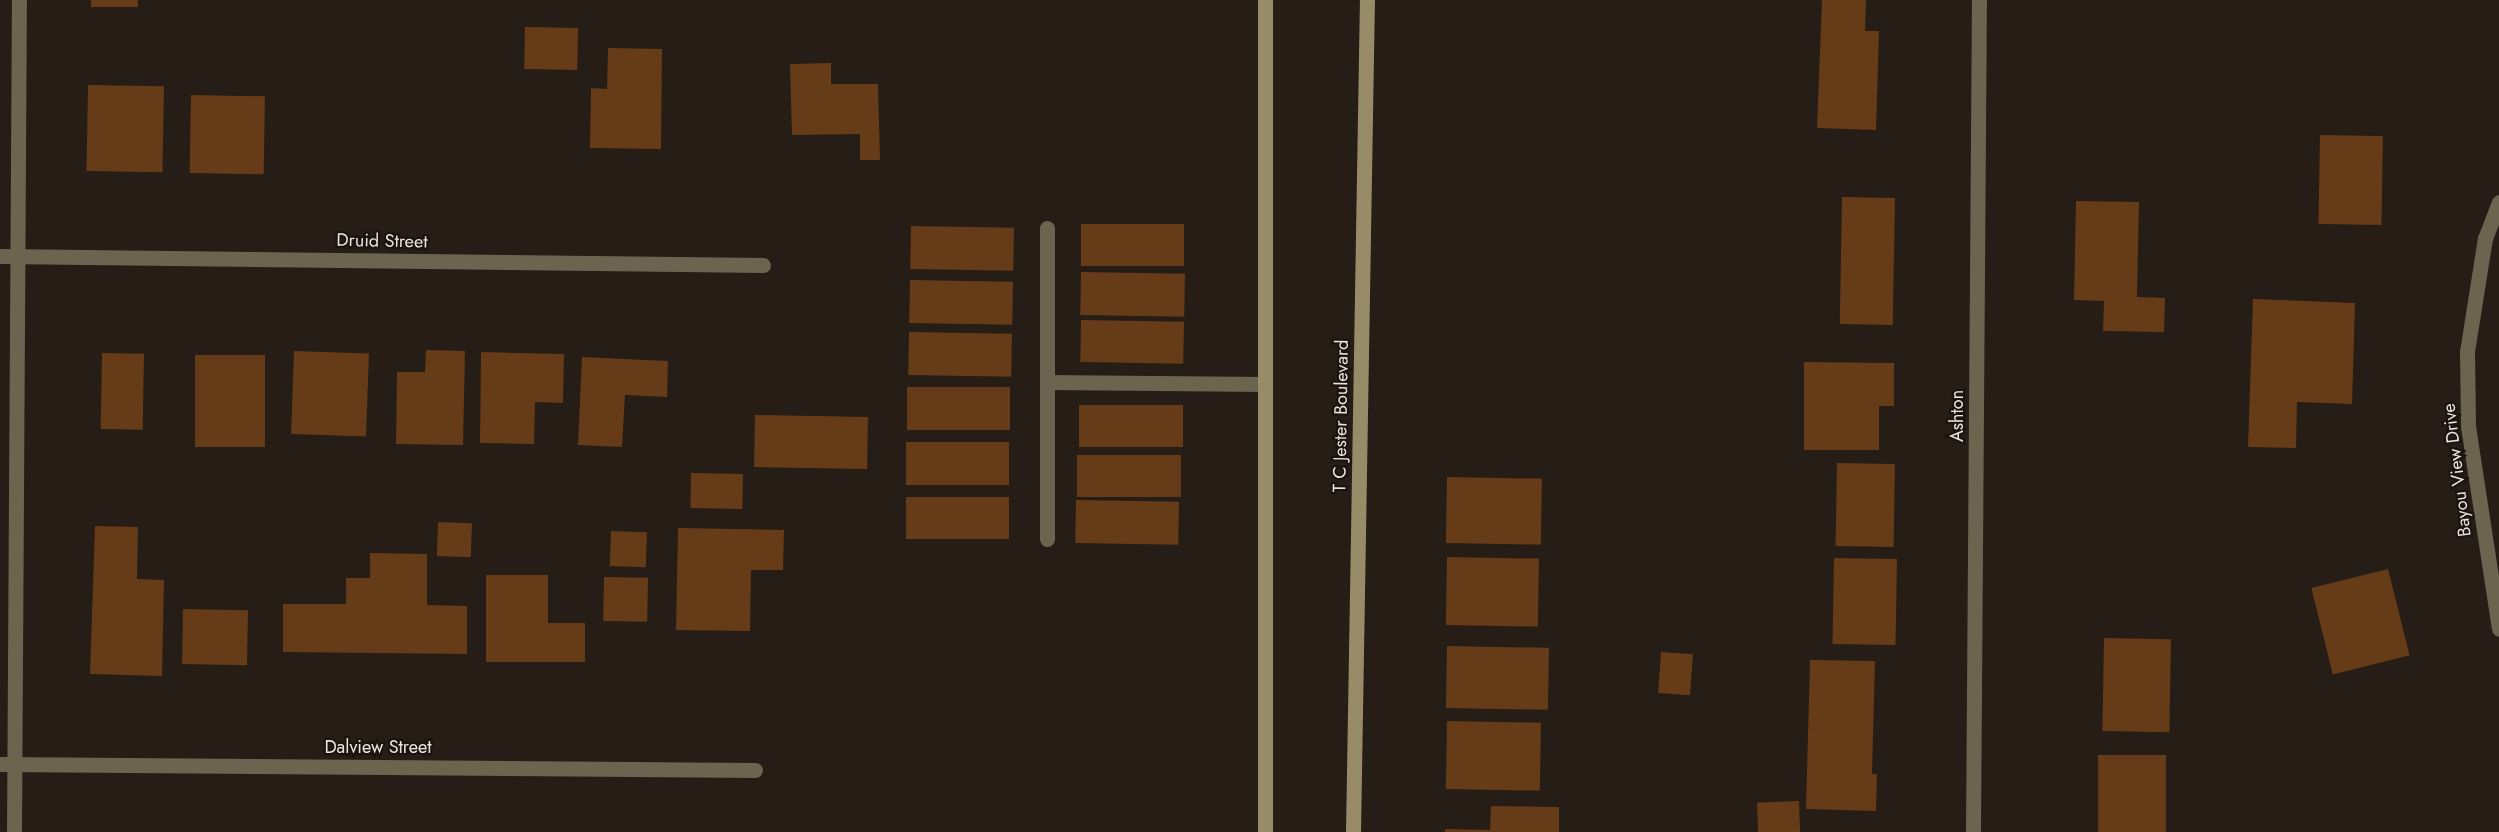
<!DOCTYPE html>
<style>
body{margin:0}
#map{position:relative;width:2499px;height:832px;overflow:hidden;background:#251d16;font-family:Jost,sans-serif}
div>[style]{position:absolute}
.building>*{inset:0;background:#663b18;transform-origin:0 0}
.service>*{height:15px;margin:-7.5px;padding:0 7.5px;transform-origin:7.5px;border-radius:7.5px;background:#6b644e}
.minor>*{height:15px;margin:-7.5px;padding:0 7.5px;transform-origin:7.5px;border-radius:7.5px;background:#6b644e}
.secondary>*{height:15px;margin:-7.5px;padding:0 7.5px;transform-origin:7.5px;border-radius:7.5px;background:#988c68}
span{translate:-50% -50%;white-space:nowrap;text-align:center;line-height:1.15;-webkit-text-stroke:4.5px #1c130e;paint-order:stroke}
.street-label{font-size:18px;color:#eae4e0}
</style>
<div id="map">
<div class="building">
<div style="left:91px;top:0;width:47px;height:7px"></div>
<div style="clip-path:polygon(1822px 0,1866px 0,1865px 31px,1879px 31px,1876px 130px,1817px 128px)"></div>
<div style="left:525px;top:27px;width:53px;height:42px;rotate:1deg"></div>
<div style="clip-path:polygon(608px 48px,662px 49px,661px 149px,590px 148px,591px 88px,607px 89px)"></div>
<div style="clip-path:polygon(831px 63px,831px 84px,878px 84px,880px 160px,860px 160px,860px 134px,792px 135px,790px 64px)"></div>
<div style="left:88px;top:85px;width:76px;height:86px;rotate:1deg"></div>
<div style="left:191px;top:95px;width:74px;height:78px;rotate:1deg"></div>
<div style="left:2320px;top:135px;width:63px;height:89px;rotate:1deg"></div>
<div style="left:1842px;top:197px;width:53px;height:127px;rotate:1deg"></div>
<div style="clip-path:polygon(2076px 201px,2139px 202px,2137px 297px,2165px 298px,2164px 332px,2103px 331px,2104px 301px,2074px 300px)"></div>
<div style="left:1081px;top:224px;width:103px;height:42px"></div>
<div style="left:911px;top:226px;width:103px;height:43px;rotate:1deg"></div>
<div style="left:1081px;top:272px;width:104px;height:43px;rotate:1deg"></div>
<div style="left:910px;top:280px;width:103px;height:43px;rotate:1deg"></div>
<div style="clip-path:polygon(2253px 299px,2355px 303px,2352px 404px,2297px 402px,2296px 448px,2248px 447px)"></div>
<div style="left:1081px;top:320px;width:103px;height:42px;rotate:1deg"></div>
<div style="left:909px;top:332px;width:103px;height:43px;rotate:1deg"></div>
<div style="clip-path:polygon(426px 350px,465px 351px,463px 445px,396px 444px,397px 372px,425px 372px)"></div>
<div style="left:294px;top:351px;width:75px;height:83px;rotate:2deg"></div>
<div style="clip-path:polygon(481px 352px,564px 354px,563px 403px,535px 402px,534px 444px,480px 443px)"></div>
<div style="left:102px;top:353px;width:42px;height:76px;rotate:1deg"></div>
<div style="left:195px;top:355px;width:70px;height:92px"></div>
<div style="clip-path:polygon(582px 357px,668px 361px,667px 397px,625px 395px,622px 447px,578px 445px)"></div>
<div style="clip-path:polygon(1804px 362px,1894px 363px,1894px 406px,1879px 406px,1879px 450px,1804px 450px)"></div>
<div style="left:907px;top:387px;width:103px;height:43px"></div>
<div style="left:1079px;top:405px;width:104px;height:42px"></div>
<div style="left:755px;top:415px;width:113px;height:52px;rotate:1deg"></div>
<div style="left:906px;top:442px;width:103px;height:43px"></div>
<div style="left:1077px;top:455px;width:104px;height:42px"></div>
<div style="left:1837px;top:463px;width:58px;height:83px;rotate:1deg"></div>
<div style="left:691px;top:473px;width:52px;height:35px;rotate:1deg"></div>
<div style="left:1447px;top:477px;width:95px;height:66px;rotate:1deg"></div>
<div style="left:906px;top:497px;width:103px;height:42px"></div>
<div style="left:1076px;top:500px;width:103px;height:43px;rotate:1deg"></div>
<div style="left:438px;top:522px;width:34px;height:34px;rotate:2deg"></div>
<div style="clip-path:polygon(95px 526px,138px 527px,137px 579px,164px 580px,162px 676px,90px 674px)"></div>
<div style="clip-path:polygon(678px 528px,784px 530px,783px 570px,751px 570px,750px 631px,676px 630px)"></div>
<div style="left:611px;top:531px;width:36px;height:35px;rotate:2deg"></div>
<div style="clip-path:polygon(370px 553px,427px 554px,427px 605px,467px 606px,467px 654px,283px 652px,283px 604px,346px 604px,346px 578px,370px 578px)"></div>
<div style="left:1447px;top:557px;width:92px;height:68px;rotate:1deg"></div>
<div style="left:1834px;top:558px;width:63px;height:86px;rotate:1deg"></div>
<div style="left:2388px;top:569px;width:89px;height:79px;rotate:76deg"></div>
<div style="clip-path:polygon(486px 575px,548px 575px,548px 623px,585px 623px,585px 662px,486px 662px)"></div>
<div style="left:604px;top:577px;width:44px;height:44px;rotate:1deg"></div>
<div style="left:183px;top:609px;width:65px;height:55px;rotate:1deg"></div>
<div style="left:2104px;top:638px;width:67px;height:93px;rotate:1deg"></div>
<div style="left:1447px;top:646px;width:102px;height:62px;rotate:1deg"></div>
<div style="left:1661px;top:652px;width:32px;height:41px;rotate:4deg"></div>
<div style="clip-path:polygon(1810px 660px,1875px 661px,1872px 774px,1877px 774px,1876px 811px,1806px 809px)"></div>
<div style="left:1447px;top:721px;width:94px;height:68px;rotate:1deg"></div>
<div style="left:2098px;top:755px;width:68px;height:77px"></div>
<div style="left:1799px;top:801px;width:31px;height:42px;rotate:88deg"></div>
<div style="clip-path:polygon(1491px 806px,1559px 807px,1559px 832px,1445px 832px,1445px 829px,1490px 830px)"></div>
</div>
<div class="service">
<div style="left:1047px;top:228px;width:311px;rotate:90deg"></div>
<div style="left:1047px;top:382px;width:218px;rotate:0.5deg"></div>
</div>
<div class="minor">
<div style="left:2499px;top:202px;width:39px;rotate:111deg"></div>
<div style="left:2485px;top:238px;width:115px;rotate:99deg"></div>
<div style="left:2467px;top:352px;width:74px;rotate:89.2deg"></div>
<div style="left:2468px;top:426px;width:205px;rotate:81.3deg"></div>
<div style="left:0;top:256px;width:763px;rotate:0.68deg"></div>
<div style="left:0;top:764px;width:755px;rotate:0.46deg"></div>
<div style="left:14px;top:832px;width:832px;rotate:-89.66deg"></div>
<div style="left:1973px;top:832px;width:832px;rotate:-89.59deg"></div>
</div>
<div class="secondary">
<div style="left:1265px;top:832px;width:832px;rotate:-90deg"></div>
<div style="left:1353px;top:832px;width:832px;rotate:-89.04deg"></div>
</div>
<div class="street-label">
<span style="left:382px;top:241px;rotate:1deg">Druid Street</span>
<span style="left:1341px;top:416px;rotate:-89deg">T C Jester Boulevard</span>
<span style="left:1957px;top:416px;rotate:-90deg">Ashton</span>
<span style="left:2457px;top:470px;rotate:-97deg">Bayou View Drive</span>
<span style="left:378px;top:747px">Dalview Street</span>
</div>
</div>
